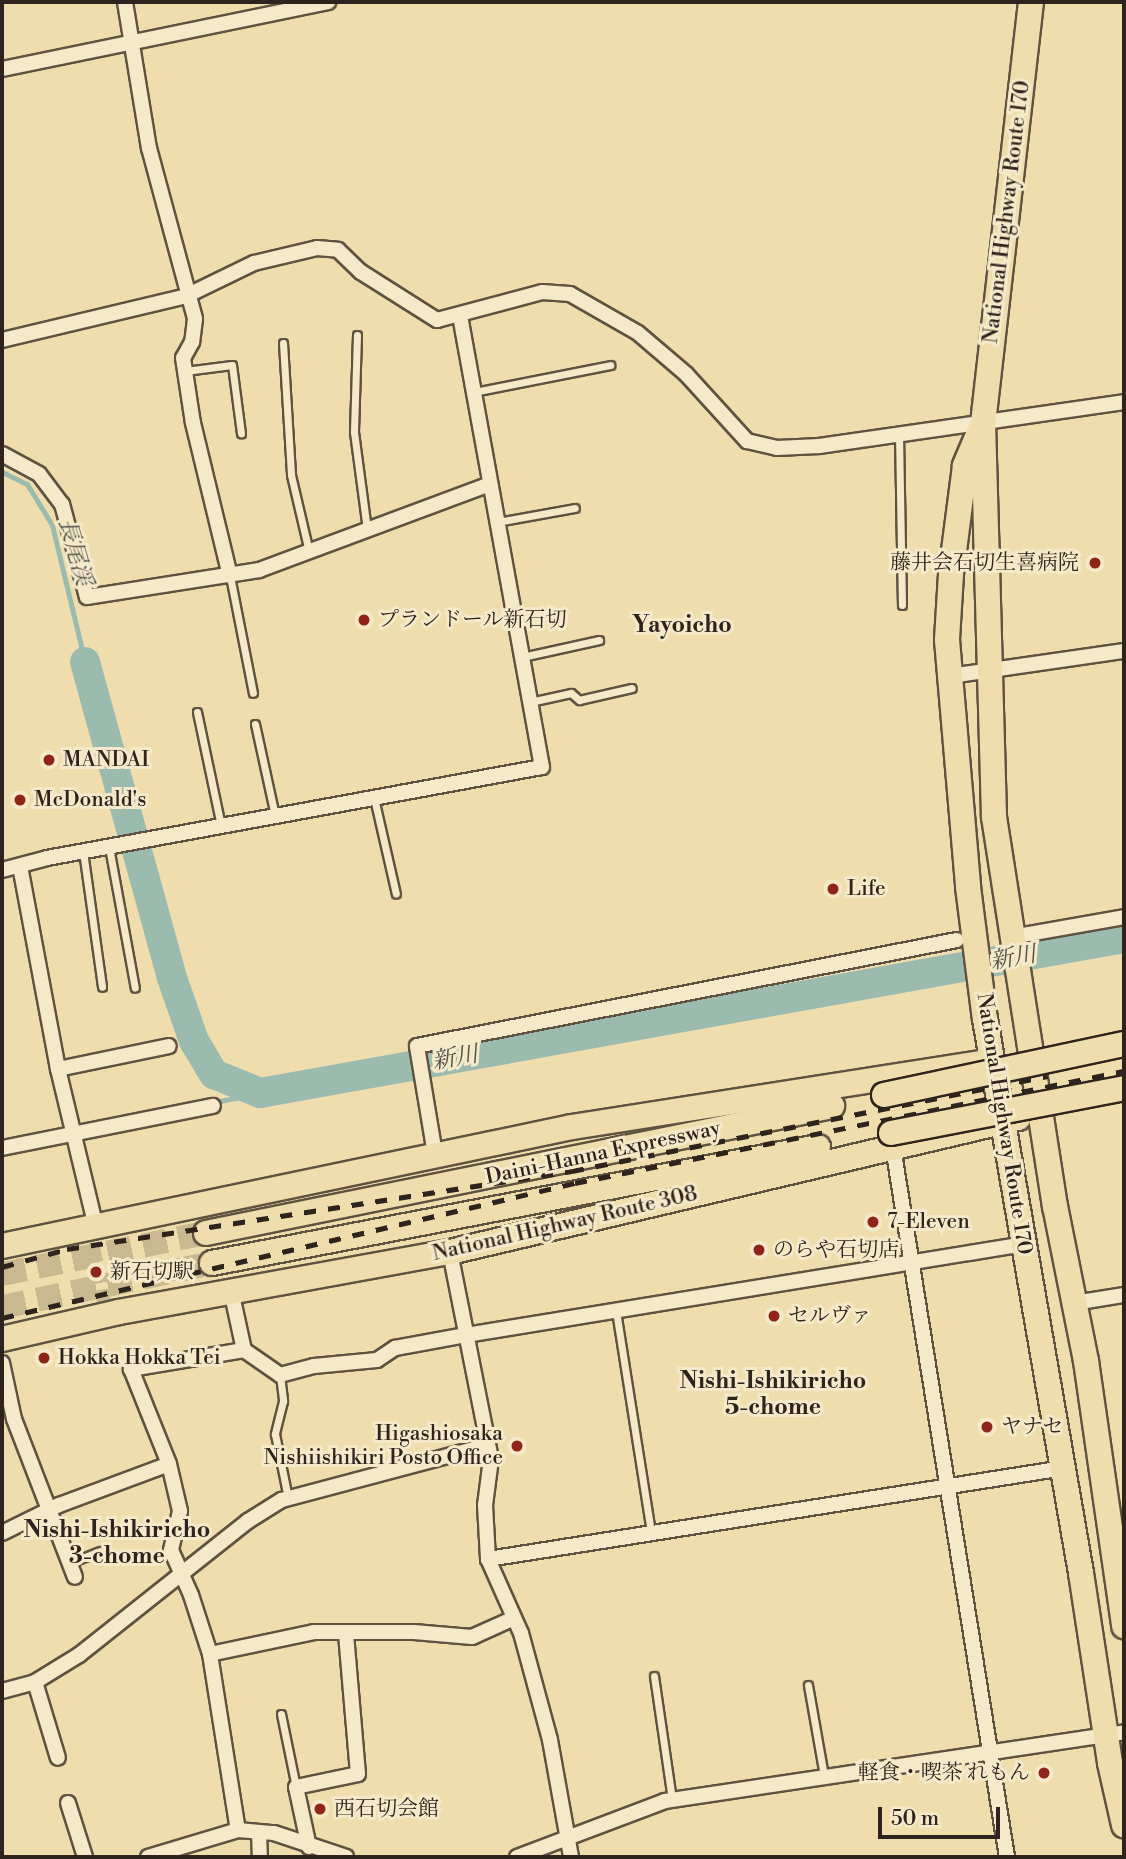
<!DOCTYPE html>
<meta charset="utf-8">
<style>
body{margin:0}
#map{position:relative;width:1126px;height:1859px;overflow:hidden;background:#f0ddad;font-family:"Libre Bodoni","Noto Serif JP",serif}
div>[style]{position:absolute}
.stream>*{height:5px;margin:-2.5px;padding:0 2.5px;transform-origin:2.5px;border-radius:2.5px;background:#9bbbaf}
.river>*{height:30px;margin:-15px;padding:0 15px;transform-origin:15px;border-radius:15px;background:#9bbbaf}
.street-tunnel>*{height:14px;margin-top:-7px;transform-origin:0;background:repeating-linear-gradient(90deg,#c9b890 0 14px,transparent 0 21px)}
.highway-tunnel>*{height:24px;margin-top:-12px;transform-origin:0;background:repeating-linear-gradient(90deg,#c9b890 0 24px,transparent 0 36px)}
.roads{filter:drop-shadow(2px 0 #5f5241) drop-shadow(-2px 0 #5f5241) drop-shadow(0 2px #5f5241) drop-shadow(0 -2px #5f5241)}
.lane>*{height:7px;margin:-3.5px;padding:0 3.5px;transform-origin:3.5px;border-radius:3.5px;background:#f5e9ca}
.street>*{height:14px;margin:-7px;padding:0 7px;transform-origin:7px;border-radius:7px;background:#f5e9ca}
.highway>*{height:24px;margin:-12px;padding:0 12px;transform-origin:12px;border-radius:12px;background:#f0ddad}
.rail>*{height:5px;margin-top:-2.5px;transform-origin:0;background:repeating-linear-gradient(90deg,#2f231d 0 12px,transparent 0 24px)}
.bridges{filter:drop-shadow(2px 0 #2f231d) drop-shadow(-2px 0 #2f231d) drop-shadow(0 2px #2f231d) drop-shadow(0 -2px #2f231d)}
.highway-bridge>*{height:24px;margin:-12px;padding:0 12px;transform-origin:12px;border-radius:12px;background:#f0ddad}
.dots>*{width:19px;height:19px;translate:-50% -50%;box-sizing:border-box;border:4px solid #f5e9ca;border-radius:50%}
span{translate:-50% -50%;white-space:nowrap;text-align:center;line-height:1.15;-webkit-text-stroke:6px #f5e9ca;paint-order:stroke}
.street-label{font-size:21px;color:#2f231d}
.poi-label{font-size:21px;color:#2f231d}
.right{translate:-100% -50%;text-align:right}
.left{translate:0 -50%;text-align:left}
.water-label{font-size:23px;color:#4f5149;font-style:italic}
.neighbourhood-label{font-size:23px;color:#2f231d;font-weight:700}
.frame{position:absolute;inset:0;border:4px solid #2f231d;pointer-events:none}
.scale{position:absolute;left:878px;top:1807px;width:122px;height:32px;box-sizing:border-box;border:4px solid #2f231d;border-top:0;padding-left:9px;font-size:21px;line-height:24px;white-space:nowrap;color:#2f231d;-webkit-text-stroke:5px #f5e9ca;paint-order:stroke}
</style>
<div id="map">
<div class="stream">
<div style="left:2px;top:472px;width:28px;rotate:26deg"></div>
<div style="left:27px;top:484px;width:48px;rotate:58.6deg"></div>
<div style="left:52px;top:525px;width:141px;rotate:76.5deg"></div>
<div style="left:215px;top:1102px;width:46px;rotate:-11.3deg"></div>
</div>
<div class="river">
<div style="left:85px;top:662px;width:325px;rotate:74.6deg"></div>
<div style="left:171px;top:975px;width:70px;rotate:70.8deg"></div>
<div style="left:194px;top:1041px;width:39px;rotate:59deg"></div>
<div style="left:214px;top:1074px;width:50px;rotate:22.4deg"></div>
<div style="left:260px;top:1093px;width:878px;rotate:-10.17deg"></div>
</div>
<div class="street-tunnel">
<div style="left:89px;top:1228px;width:89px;rotate:78.3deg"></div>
</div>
<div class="highway-tunnel">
<div style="left:2px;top:1274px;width:208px;rotate:-11.4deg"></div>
<div style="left:2px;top:1307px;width:215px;rotate:-11.8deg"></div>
</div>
<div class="roads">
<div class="lane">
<div style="left:357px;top:335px;width:97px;rotate:91.8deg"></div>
<div style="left:354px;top:432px;width:99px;rotate:82.4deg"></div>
<div style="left:283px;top:343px;width:132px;rotate:86.5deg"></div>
<div style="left:291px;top:475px;width:79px;rotate:76.8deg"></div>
<div style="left:185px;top:371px;width:47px;rotate:-7.3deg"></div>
<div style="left:232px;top:365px;width:69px;rotate:82.5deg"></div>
<div style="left:474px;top:392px;width:139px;rotate:-11.2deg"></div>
<div style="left:899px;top:434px;width:171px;rotate:89deg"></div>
<div style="left:497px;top:522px;width:79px;rotate:-10.2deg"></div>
<div style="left:230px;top:576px;width:119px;rotate:78.9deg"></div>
<div style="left:522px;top:657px;width:79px;rotate:-12.4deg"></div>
<div style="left:530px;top:702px;width:42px;rotate:-12.4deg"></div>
<div style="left:571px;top:693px;width:11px;rotate:41deg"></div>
<div style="left:579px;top:700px;width:54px;rotate:-12.8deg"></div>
<div style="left:197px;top:712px;width:116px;rotate:78.1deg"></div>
<div style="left:255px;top:724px;width:94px;rotate:77.7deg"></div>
<div style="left:374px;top:798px;width:98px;rotate:77.1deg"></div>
<div style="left:109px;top:847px;width:143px;rotate:79.6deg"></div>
<div style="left:83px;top:851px;width:137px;rotate:82deg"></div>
<div style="left:616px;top:1311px;width:224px;rotate:81deg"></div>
<div style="left:280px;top:1375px;width:26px;rotate:83deg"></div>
<div style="left:283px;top:1401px;width:34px;rotate:104deg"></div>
<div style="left:275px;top:1434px;width:65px;rotate:78.5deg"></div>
<div style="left:70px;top:1563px;width:32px;rotate:-22deg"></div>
<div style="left:654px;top:1676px;width:124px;rotate:81.7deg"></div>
<div style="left:808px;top:1685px;width:92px;rotate:80deg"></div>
<div style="left:281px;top:1714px;width:75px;rotate:78.4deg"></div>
</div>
<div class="street">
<div style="left:125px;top:2px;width:148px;rotate:80.7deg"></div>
<div style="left:149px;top:148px;width:177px;rotate:74.9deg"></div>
<div style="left:195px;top:319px;width:23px;rotate:97deg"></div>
<div style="left:192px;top:342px;width:18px;rotate:119deg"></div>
<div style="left:183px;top:358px;width:66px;rotate:81.3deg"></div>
<div style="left:193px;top:423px;width:157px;rotate:76.4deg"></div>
<div style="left:2px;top:69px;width:333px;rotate:-11.6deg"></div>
<div style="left:2px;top:340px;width:189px;rotate:-13.4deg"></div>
<div style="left:186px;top:296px;width:76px;rotate:-25.9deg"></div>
<div style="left:254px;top:263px;width:65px;rotate:-13.4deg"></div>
<div style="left:317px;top:248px;width:21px;rotate:5deg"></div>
<div style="left:338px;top:250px;width:32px;rotate:44deg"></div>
<div style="left:361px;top:272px;width:90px;rotate:32.3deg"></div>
<div style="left:437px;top:320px;width:109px;rotate:-14.9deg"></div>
<div style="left:542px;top:292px;width:28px;rotate:4deg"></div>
<div style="left:570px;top:294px;width:78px;rotate:29.8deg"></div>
<div style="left:638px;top:333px;width:63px;rotate:40.5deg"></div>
<div style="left:686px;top:374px;width:91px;rotate:47.7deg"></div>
<div style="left:747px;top:441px;width:31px;rotate:13deg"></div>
<div style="left:777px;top:448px;width:42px;rotate:-2.7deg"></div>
<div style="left:819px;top:446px;width:308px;rotate:-8.2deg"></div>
<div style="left:2px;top:454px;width:42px;rotate:28.4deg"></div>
<div style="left:39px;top:474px;width:38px;rotate:53deg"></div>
<div style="left:62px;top:504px;width:96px;rotate:75deg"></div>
<div style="left:87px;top:597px;width:174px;rotate:-8.9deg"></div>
<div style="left:259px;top:570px;width:246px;rotate:-20.4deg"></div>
<div style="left:950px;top:676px;width:176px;rotate:-8.2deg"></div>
<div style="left:20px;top:866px;width:207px;rotate:79.4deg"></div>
<div style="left:58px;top:1069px;width:163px;rotate:76.5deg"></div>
<div style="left:2px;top:870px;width:47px;rotate:-14.9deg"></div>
<div style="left:47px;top:858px;width:503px;rotate:-10.42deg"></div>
<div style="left:542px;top:767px;width:458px;rotate:-100.3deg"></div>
<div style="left:1012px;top:937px;width:114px;rotate:-10.1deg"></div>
<div style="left:58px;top:1069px;width:113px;rotate:-11.7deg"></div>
<div style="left:893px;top:1147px;width:719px;rotate:80.88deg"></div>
<div style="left:2px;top:1148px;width:215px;rotate:-11.3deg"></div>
<div style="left:435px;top:1154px;width:109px;rotate:-99.5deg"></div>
<div style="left:417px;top:1046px;width:550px;rotate:-11.11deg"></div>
<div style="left:450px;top:1252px;width:211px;rotate:78.8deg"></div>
<div style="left:491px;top:1459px;width:46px;rotate:97.4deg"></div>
<div style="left:485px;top:1505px;width:54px;rotate:86.8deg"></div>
<div style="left:488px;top:1559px;width:81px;rotate:66deg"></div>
<div style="left:521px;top:1633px;width:111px;rotate:74.8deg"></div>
<div style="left:550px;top:1740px;width:119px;rotate:79.8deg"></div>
<div style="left:232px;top:1295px;width:56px;rotate:77.7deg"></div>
<div style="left:244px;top:1350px;width:44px;rotate:34.8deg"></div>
<div style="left:280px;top:1375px;width:35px;rotate:-15deg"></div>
<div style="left:314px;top:1366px;width:63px;rotate:-5.4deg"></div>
<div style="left:377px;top:1360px;width:22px;rotate:-34deg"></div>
<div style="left:395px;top:1348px;width:72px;rotate:-10.4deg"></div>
<div style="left:466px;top:1335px;width:565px;rotate:-9.26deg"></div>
<div style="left:1074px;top:1303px;width:51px;rotate:-9.1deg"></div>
<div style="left:244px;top:1350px;width:115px;rotate:170.5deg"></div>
<div style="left:131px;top:1369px;width:102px;rotate:68.2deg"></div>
<div style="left:169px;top:1464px;width:48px;rotate:76.8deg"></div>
<div style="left:180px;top:1511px;width:40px;rotate:103deg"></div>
<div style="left:171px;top:1550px;width:49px;rotate:66deg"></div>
<div style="left:191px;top:1595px;width:62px;rotate:72.1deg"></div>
<div style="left:210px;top:1654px;width:106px;rotate:-11.9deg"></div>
<div style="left:314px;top:1632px;width:100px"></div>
<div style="left:414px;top:1632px;width:58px;rotate:4.9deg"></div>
<div style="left:472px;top:1637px;width:46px;rotate:-24.3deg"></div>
<div style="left:2px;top:1363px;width:57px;rotate:77.9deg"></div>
<div style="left:14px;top:1419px;width:169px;rotate:68.9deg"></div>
<div style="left:2px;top:1533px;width:64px;rotate:-26.2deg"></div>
<div style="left:59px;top:1505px;width:117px;rotate:-20.4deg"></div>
<div style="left:488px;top:1559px;width:583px;rotate:-8.98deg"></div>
<div style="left:210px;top:1654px;width:178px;rotate:81deg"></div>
<div style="left:35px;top:1682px;width:79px;rotate:73.2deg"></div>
<div style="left:2px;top:1691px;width:34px;rotate:-15deg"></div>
<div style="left:35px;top:1682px;width:52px;rotate:-31.5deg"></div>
<div style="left:79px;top:1655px;width:216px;rotate:-38.4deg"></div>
<div style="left:248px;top:1521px;width:40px;rotate:-32deg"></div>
<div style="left:282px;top:1500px;width:213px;rotate:-14.9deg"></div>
<div style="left:68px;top:1803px;width:57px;rotate:72.5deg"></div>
<div style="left:259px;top:1832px;width:25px;rotate:88deg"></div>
<div style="left:309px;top:1847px;width:61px;rotate:-102.2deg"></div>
<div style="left:296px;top:1787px;width:63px;rotate:-11.8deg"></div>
<div style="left:358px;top:1774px;width:142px;rotate:-94.9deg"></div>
<div style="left:148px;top:1857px;width:94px;rotate:-16.7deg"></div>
<div style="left:238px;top:1830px;width:36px;rotate:5deg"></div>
<div style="left:274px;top:1833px;width:76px;rotate:18.4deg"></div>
<div style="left:517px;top:1857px;width:158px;rotate:-20.7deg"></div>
<div style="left:665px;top:1801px;width:464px;rotate:-8.5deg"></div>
</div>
<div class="highway">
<div style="left:1031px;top:2px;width:423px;rotate:96.5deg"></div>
<div style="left:983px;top:422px;width:395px;rotate:88.4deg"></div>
<div style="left:994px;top:817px;width:394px;rotate:81.1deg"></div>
<div style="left:1055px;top:1206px;width:158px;rotate:78.7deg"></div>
<div style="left:1086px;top:1361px;width:268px;rotate:81.8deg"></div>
<div style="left:980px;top:430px;width:39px;rotate:113deg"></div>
<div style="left:965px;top:466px;width:109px;rotate:97.4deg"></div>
<div style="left:951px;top:574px;width:66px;rotate:93.5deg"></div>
<div style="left:947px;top:640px;width:248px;rotate:85.1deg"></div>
<div style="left:968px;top:887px;width:133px;rotate:82.7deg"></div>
<div style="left:985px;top:1019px;width:562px;rotate:80.17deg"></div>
<div style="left:1081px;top:1573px;width:192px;rotate:81.3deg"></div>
<div style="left:1110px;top:1763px;width:64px;rotate:77.3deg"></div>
<div style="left:206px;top:1233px;width:639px;rotate:-11.47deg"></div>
<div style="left:2px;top:1246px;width:582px;rotate:-11.79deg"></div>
<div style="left:572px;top:1127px;width:414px;rotate:-8.9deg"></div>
<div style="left:212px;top:1263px;width:617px;rotate:-10.84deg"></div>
<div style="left:2px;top:1339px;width:120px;rotate:-13deg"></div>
<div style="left:119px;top:1312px;width:336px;rotate:-10.3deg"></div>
<div style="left:450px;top:1252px;width:584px;rotate:-13.27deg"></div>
</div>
</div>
<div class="rail">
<div style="left:2px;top:1267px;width:67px;rotate:-15.5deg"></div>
<div style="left:67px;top:1249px;width:511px;rotate:-8.78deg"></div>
<div style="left:572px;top:1171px;width:485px;rotate:-11.3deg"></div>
<div style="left:2px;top:1318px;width:589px;rotate:-13.26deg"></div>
<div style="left:575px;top:1183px;width:560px;rotate:-11.53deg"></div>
</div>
<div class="bridges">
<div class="highway-bridge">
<div style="left:884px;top:1095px;width:245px;rotate:-12deg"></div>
<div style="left:891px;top:1133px;width:237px;rotate:-10.9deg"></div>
</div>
</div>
<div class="dots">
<div style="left:1095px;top:563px;background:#8f2418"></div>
<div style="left:364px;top:620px;background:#8f2418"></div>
<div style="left:49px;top:760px;background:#8f2418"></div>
<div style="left:20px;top:800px;background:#8f2418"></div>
<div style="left:833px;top:889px;background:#8f2418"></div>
<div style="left:873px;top:1222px;background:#8f2418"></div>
<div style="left:759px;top:1250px;background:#8f2418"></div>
<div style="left:96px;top:1272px;background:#8f2418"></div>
<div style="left:774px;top:1316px;background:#8f2418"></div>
<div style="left:44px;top:1358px;background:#8f2418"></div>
<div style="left:987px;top:1427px;background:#8f2418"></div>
<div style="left:517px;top:1446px;background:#8f2418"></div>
<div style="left:1044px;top:1773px;background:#8f2418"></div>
<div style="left:320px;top:1809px;background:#8f2418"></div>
</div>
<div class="street-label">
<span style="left:1007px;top:212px;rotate:-83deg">National Highway Route 170</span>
<span style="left:1004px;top:1124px;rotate:81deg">National Highway Route 170</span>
<span style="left:603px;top:1153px;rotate:-12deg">Daini-Hanna Expressway</span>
<span style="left:565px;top:1224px;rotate:-13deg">National Highway Route 308</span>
</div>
<div class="poi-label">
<span class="right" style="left:1079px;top:563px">藤井会石切生喜病院</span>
<span class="left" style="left:378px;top:620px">プランドール新石切</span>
<span class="left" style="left:63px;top:760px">MANDAI</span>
<span class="left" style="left:34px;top:800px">McDonald's</span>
<span class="left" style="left:847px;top:889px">Life</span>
<span class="left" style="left:887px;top:1222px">7-Eleven</span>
<span class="left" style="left:773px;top:1250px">のらや石切店</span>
<span class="left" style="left:110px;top:1272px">新石切駅</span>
<span class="left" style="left:788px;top:1316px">セルヴァ</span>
<span class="left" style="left:58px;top:1358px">Hokka Hokka Tei</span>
<span class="left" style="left:1001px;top:1427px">ヤナセ</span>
<span class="right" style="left:503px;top:1446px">Higashiosaka<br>Nishiishikiri Posto Office</span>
<span class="right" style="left:1030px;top:1773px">軽食・喫茶 れもん</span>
<span class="left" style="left:334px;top:1809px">西石切会館</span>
</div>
<div class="water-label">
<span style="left:75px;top:552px;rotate:74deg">長尾渓</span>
<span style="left:1013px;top:958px;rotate:-10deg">新川</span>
<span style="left:455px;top:1058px;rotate:-10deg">新川</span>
</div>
<div class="neighbourhood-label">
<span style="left:682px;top:625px">Yayoicho</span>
<span style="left:773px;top:1394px">Nishi-Ishikiricho<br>5-chome</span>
<span style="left:117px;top:1543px">Nishi-Ishikiricho<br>3-chome</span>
</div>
<div class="frame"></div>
<div class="scale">50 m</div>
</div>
